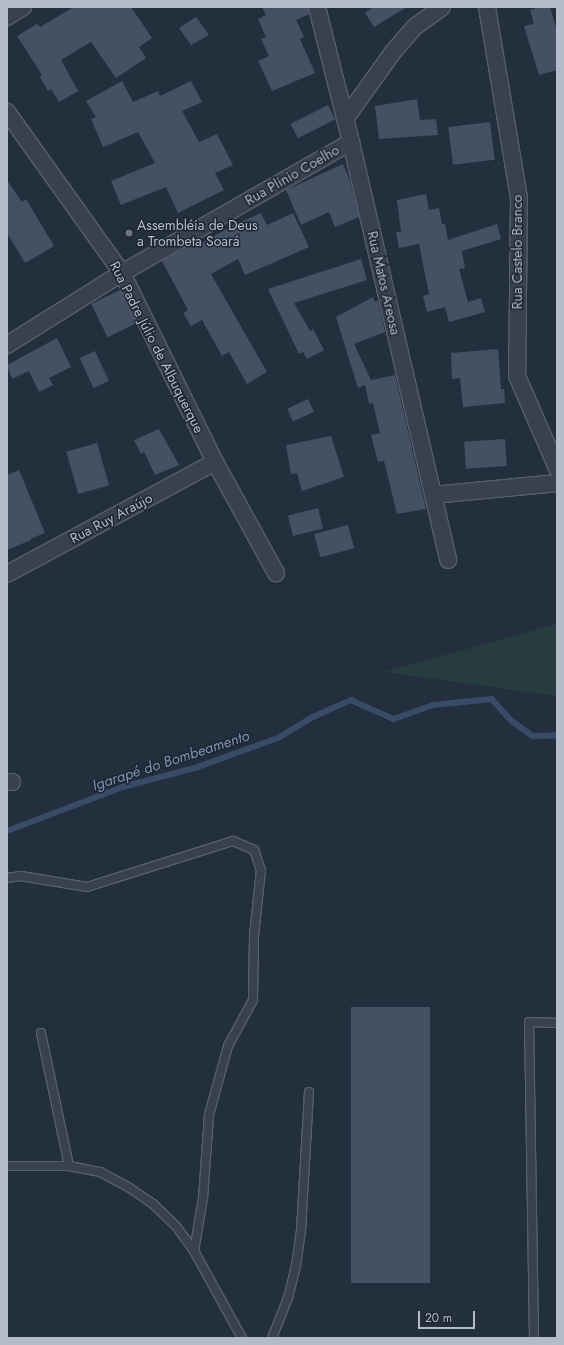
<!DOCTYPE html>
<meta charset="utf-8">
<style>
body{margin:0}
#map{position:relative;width:564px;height:1345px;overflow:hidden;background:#242f3e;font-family:Jost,sans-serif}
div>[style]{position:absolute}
.green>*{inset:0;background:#263c3f}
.stream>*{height:5.5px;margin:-2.75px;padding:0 2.75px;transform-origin:2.75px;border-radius:2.75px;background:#394c67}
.building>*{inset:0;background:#455162;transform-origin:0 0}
.roads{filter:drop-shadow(1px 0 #565f6c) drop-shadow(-1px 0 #565f6c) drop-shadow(0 1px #565f6c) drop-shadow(0 -1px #565f6c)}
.service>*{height:8px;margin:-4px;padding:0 4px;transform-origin:4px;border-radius:4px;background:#38414e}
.minor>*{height:16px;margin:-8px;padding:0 8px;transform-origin:8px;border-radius:8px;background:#38414e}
.dots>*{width:11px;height:11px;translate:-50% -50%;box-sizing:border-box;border:2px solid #1d2633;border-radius:50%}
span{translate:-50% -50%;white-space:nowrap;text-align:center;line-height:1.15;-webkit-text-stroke:3px #1d2633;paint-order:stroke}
.street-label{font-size:14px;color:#b4bcc9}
.poi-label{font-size:14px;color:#b4bcc9}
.left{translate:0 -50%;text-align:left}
.water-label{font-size:15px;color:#7c92b1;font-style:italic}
.frame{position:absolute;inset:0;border:8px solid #b4bcc9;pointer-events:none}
.scale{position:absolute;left:418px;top:1311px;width:57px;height:18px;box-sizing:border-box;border:2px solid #b4bcc9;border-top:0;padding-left:5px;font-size:12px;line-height:14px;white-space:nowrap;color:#b4bcc9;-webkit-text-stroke:3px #1d2633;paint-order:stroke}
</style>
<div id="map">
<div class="green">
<div style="clip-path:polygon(557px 624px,557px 696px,384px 672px)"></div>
</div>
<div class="stream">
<div style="left:7px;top:831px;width:124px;rotate:-20.8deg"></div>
<div style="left:123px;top:787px;width:74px;rotate:-14.8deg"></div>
<div style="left:195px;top:768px;width:88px;rotate:-19.9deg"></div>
<div style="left:278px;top:738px;width:41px;rotate:-31deg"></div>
<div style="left:313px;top:717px;width:42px;rotate:-24.1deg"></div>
<div style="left:351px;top:700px;width:47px;rotate:23.8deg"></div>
<div style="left:394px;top:719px;width:41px;rotate:-19.7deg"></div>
<div style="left:433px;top:705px;width:59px;rotate:-5.8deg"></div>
<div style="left:492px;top:699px;width:30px;rotate:48deg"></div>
<div style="left:512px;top:721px;width:26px;rotate:36deg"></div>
<div style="left:533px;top:736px;width:24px;rotate:-2deg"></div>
</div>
<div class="building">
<div style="clip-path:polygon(74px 7px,131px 7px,152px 38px,139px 47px,146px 58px,116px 78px,91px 42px,61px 60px,78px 91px,59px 102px,51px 89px,48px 91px,40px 77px,42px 75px,17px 36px,37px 24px,40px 27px)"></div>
<div style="clip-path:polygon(262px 7px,308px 7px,309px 14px,296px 20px,304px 37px,300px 39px,315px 73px,272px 91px,258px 61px,269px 56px,261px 39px,266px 37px,258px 19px,266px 15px)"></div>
<div style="clip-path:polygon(374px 7px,407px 7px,374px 27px,365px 13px)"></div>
<div style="clip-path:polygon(540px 7px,550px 7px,557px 31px,557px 70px,539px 75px,524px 26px,534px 24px,530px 10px)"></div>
<div style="clip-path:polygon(196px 17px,209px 35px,191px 45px,179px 28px)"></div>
<div style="clip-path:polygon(122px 81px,133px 102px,158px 91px,160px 96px,191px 81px,202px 102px,182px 111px,199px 142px,217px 134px,233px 165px,215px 173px,224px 190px,178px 213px,166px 187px,121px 205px,111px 181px,155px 163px,138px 132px,103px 147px,91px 119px,96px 117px,86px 101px)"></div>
<div style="clip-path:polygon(417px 99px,420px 120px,436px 119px,438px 135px,379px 139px,375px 106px)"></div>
<div style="left:328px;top:105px;width:16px;height:42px;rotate:63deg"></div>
<div style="left:490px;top:122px;width:38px;height:42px;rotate:83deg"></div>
<div style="clip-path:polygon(343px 164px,350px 181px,359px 217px,335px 227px,329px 212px,301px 225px,286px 190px)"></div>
<div style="clip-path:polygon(7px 180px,22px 202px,26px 199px,54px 246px,25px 263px,7px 233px)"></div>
<div style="clip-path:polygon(426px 194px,429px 210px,439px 208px,442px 224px,445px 224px,448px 240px,497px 224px,501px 239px,462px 251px,465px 268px,459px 269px,468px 302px,481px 298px,485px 312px,449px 322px,445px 307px,427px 312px,423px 296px,429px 294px,419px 244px,399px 248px,396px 232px,401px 232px,397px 200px)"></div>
<div style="clip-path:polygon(261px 213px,267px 225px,293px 213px,309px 247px,245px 275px,238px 259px,211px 274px,267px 372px,247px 384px,229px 352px,222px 356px,202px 320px,191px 326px,183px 313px,188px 310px,162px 261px,194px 243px,196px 246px,234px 225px)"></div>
<div style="clip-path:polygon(361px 259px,367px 280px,294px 303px,310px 331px,313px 329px,324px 350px,307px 359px,303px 352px,299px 354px,268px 289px)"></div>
<div style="left:120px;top:290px;width:37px;height:32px;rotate:64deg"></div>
<div style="clip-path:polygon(373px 297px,375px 302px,378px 301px,385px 332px,354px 344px,371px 380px,395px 375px,426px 509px,397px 514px,384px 461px,378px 462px,371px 435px,380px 433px,373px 403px,369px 404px,365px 385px,358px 388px,336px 317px)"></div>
<div style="clip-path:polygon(57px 338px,71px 367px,49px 378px,53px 385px,39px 392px,29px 371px,12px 379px,7px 365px)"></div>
<div style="clip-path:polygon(498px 349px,501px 389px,504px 389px,505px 403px,463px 407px,460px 378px,452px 379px,451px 353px)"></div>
<div style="left:95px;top:351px;width:33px;height:17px;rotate:65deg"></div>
<div style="left:308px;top:399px;width:14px;height:23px;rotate:65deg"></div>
<div style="clip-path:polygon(159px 429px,179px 465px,155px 475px,144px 452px,141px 454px,134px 440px)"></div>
<div style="clip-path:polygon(331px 436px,344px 477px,302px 491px,297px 473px,291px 474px,286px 445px)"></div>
<div style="left:505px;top:439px;width:27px;height:41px;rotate:86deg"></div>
<div style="left:97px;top:443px;width:44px;height:32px;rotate:74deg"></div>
<div style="clip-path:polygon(19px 470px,45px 533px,30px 539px,31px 540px,7px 550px,7px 475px)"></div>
<div style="left:318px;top:508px;width:21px;height:31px;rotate:76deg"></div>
<div style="left:348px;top:525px;width:24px;height:35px;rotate:75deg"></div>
<div style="left:351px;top:1007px;width:79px;height:276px"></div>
</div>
<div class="roads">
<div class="service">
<div style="left:7px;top:878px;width:14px;rotate:-8deg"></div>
<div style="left:21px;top:876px;width:67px;rotate:9.5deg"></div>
<div style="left:87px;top:887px;width:153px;rotate:-17.5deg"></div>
<div style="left:233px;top:841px;width:23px;rotate:23deg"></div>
<div style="left:254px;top:850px;width:21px;rotate:71deg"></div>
<div style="left:261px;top:870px;width:66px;rotate:96.1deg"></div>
<div style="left:254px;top:936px;width:64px;rotate:90.9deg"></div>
<div style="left:253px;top:1000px;width:52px;rotate:118.5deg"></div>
<div style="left:228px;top:1046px;width:72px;rotate:105.4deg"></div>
<div style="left:209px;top:1115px;width:83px;rotate:94.1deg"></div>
<div style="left:203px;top:1198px;width:54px;rotate:99.6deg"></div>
<div style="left:41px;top:1033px;width:136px;rotate:78.1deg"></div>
<div style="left:7px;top:1166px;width:62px"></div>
<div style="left:69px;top:1166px;width:32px;rotate:11deg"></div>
<div style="left:100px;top:1172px;width:32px;rotate:28deg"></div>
<div style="left:128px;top:1187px;width:30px;rotate:34deg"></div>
<div style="left:153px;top:1204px;width:32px;rotate:44deg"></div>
<div style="left:176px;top:1226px;width:31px;rotate:54deg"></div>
<div style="left:194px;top:1251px;width:99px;rotate:61.1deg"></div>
<div style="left:272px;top:1338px;width:43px;rotate:-68.2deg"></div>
<div style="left:288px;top:1298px;width:33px;rotate:-76deg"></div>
<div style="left:296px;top:1266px;width:35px;rotate:-82deg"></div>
<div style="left:301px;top:1231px;width:139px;rotate:-86.7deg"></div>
<div style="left:534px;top:1338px;width:316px;rotate:-90.9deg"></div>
<div style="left:529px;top:1022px;width:28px;rotate:2deg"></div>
</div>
<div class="minor">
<div style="left:317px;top:7px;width:139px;rotate:75.9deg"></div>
<div style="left:351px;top:142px;width:429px;rotate:76.9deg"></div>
<div style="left:487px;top:7px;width:194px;rotate:80.5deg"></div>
<div style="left:519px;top:198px;width:178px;rotate:90.6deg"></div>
<div style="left:517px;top:376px;width:100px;rotate:66.5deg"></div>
<div style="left:7px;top:17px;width:19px;rotate:-32deg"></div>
<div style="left:7px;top:112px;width:198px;rotate:54.5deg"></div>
<div style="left:122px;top:273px;width:211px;rotate:63.8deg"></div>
<div style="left:215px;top:462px;width:127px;rotate:61.2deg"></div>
<div style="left:345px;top:119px;width:82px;rotate:-54.4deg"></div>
<div style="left:393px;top:52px;width:35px;rotate:-49deg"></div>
<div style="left:416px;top:26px;width:32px;rotate:-36deg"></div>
<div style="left:7px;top:345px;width:136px;rotate:-32.1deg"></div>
<div style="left:122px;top:273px;width:264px;rotate:-29.8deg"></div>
<div style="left:433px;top:495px;width:125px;rotate:-5.5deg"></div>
<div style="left:7px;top:574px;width:236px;rotate:-28.3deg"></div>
<div style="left:7px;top:782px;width:5px"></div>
</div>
</div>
<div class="dots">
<div style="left:129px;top:233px;background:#6b7280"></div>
</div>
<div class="street-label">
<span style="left:292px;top:175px;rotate:-30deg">Rua Plinio Coelho</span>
<span style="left:517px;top:252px;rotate:-90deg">Rua Castelo Branco</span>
<span style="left:384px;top:283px;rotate:77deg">Rua Matos Areosa</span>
<span style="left:157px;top:347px;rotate:63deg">Rua Padre Júlio de Albuquerque</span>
<span style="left:111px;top:518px;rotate:-28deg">Rua Ruy Araújo</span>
</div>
<div class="poi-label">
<span class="left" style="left:137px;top:233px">Assembléia de Deus<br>a Trombeta Soará</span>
</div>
<div class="water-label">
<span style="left:171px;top:761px;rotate:-18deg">Igarapé do Bombeamento</span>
</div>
<div class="frame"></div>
<div class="scale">20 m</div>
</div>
